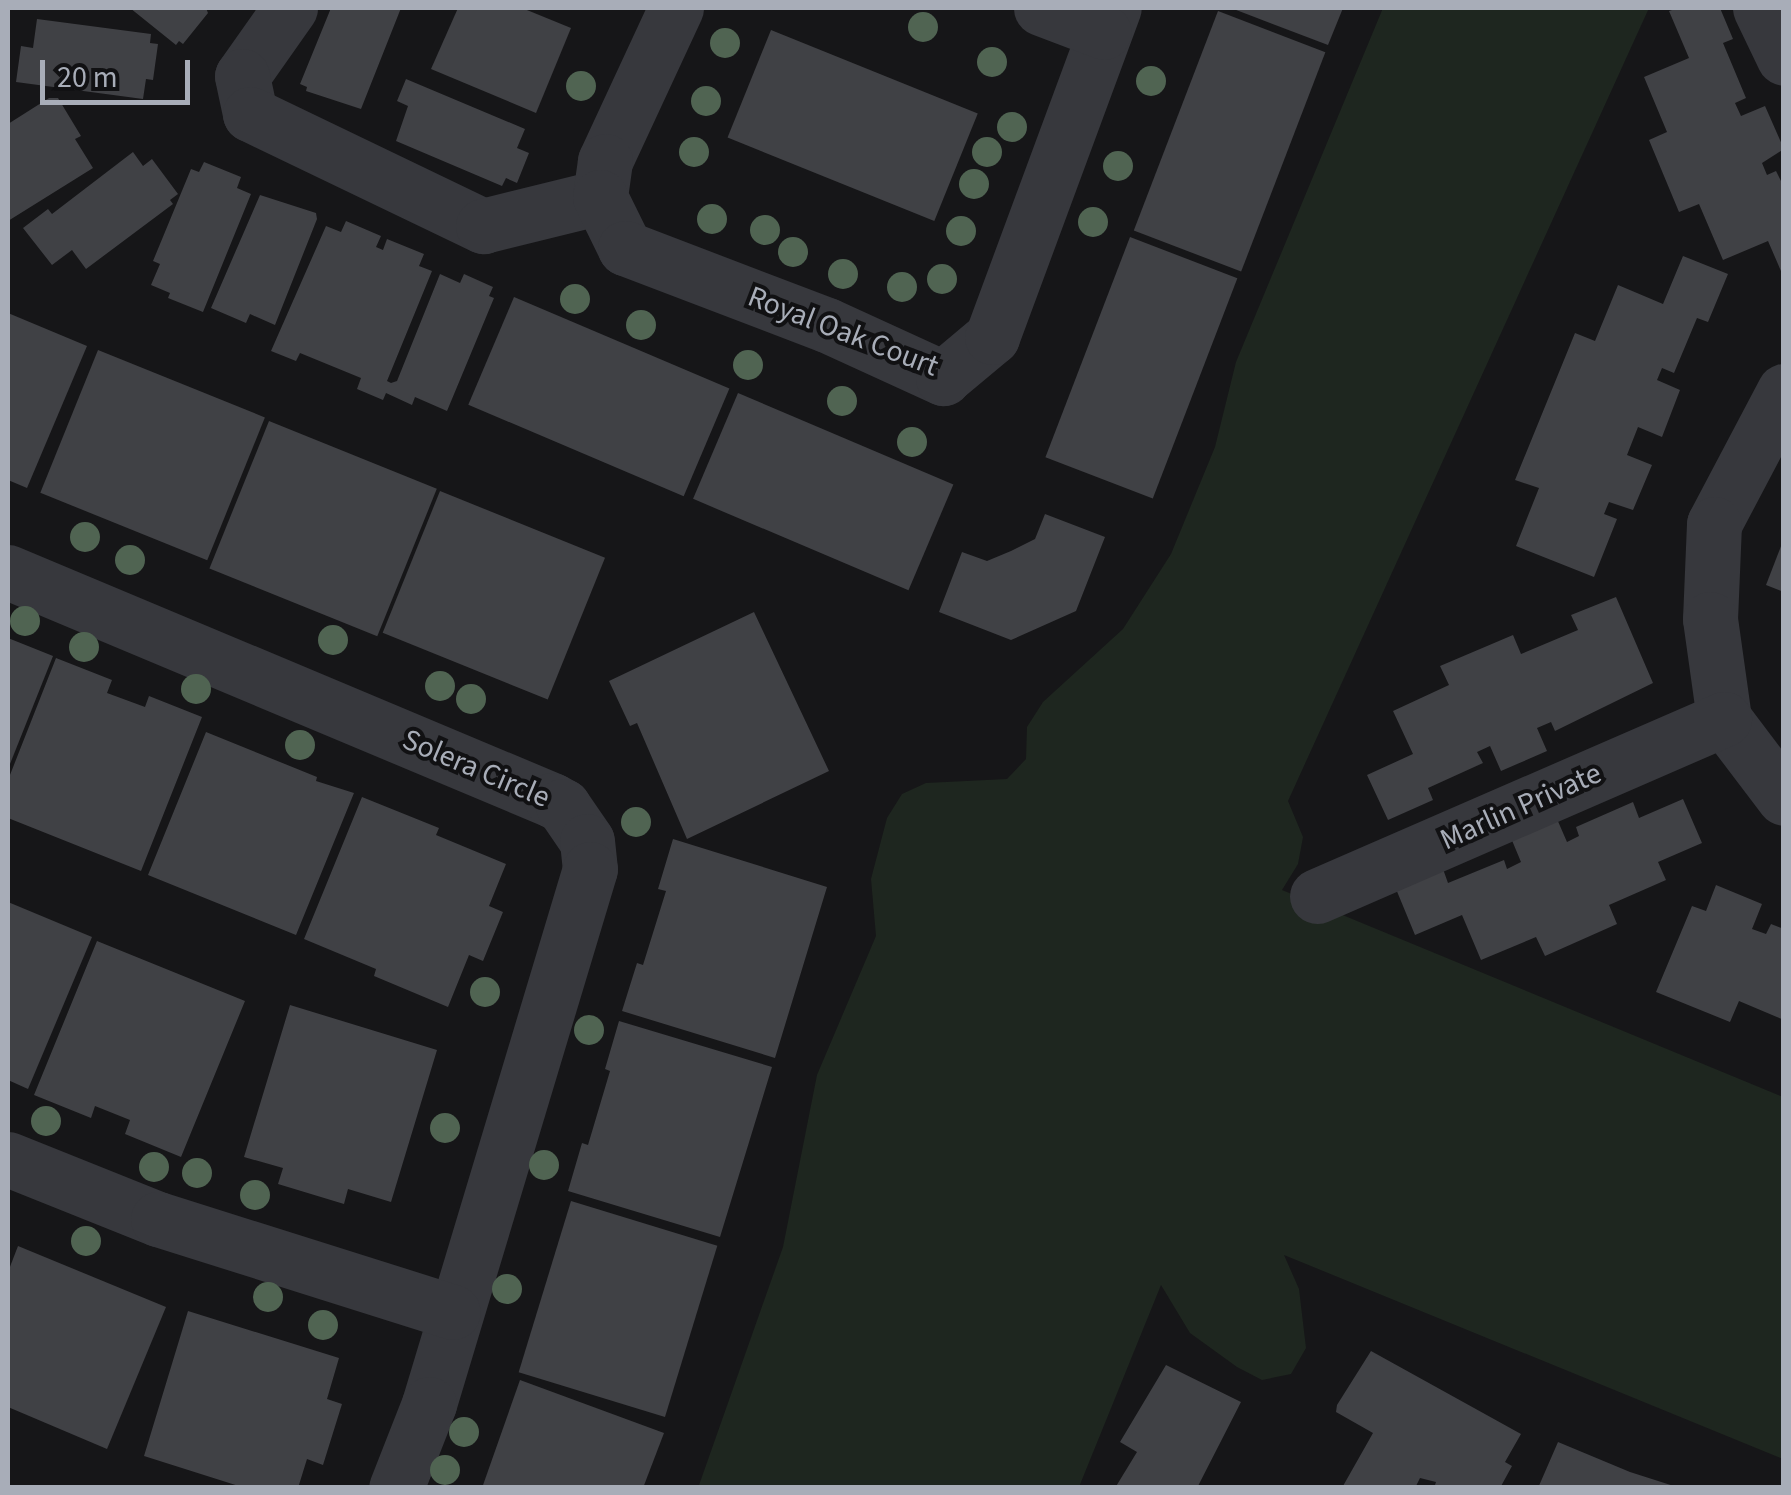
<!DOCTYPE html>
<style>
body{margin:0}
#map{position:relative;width:1791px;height:1495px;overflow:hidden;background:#161618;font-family:"Source Sans 3",sans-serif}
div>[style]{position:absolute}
.green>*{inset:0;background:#1e261f}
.building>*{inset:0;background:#404145;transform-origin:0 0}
.minor>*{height:55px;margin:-27.5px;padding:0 27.5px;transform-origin:27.5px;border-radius:27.5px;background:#37383d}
.trees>*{width:30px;height:30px;margin:-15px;border-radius:50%;background:#506452}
span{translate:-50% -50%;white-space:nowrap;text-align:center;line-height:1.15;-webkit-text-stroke:8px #111113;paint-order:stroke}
.street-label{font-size:30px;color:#a8adb8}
.frame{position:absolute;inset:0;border:10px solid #a8adb8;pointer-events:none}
.scale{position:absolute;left:40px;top:60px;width:150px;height:45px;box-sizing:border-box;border:5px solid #a8adb8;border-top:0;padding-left:12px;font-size:30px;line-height:35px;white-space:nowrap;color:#a8adb8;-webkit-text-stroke:8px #111113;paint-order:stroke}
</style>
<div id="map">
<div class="green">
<div style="clip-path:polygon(1383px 8px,1649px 8px,1288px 801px,1303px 837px,1298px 864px,1282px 890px,1783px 1097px,1783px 1459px,1284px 1255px,1299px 1289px,1306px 1348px,1291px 1374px,1262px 1380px,1237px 1367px,1190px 1333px,1161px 1285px,1079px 1487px,698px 1488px,783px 1247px,817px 1075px,876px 936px,871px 879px,887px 818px,902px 794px,926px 783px,1007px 779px,1026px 759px,1027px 727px,1043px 702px,1123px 629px,1171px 554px,1215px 447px,1236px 362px)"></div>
</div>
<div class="building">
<div style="clip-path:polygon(130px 8px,206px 8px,208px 13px,183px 44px,179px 41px,176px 45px)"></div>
<div style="clip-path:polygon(331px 8px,401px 8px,361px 109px,306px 91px,307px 87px,300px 84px)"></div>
<div style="clip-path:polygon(458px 8px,522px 8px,571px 28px,536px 113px,431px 69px)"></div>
<div style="clip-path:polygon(1231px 8px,1343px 8px,1328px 45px)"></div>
<div style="clip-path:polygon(1678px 8px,1720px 8px,1733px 39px,1723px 43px,1746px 98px,1735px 103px,1741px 116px,1765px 106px,1784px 149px,1762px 163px,1767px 175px,1776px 171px,1784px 187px,1784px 278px,1768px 241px,1723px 260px,1699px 204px,1679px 212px,1649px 140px,1667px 132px,1644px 77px,1689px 58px,1669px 11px)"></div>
<div style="left:1218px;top:11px;width:115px;height:235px;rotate:21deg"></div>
<div style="clip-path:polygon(37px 19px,151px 34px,150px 43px,158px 44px,153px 80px,146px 79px,143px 99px,16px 82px,21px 46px,33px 48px)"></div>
<div style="left:771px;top:30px;width:223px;height:116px;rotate:22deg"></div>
<div style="clip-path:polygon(406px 79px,525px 129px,517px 148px,529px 153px,517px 183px,506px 178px,502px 186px,396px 141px,408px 106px,397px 101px)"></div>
<div style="clip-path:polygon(49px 98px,58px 98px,81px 136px,75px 139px,93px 168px,8px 221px,8px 124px)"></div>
<div style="clip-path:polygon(133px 152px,143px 166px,152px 159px,178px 194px,170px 200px,173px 204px,86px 269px,72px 250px,52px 265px,23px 228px,48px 209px,52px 214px)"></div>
<div style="clip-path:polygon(204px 162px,241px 177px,237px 188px,251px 194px,203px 312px,168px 298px,170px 293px,151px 285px,160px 264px,153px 261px,191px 169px,199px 172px)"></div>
<div style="clip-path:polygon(260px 195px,316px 213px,317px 219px,275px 325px,250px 314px,246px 323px,211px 308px)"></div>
<div style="clip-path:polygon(346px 221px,381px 236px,376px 247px,383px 250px,387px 239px,424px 254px,419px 266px,432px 271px,387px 381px,391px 383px,397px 381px,440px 274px,460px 283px,464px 274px,493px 287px,489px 296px,494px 298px,447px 411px,415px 397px,412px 405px,386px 393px,383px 400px,357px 389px,361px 378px,300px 353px,296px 361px,271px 351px,326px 226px,341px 232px)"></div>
<div style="left:1130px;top:237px;width:115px;height:236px;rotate:21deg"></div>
<div style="clip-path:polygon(1683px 256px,1728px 274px,1708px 322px,1697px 318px,1674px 373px,1662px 368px,1657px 380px,1680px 390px,1662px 437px,1638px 427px,1627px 455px,1652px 465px,1633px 510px,1609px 502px,1604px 514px,1617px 519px,1594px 577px,1516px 546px,1539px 488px,1515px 480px,1575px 333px,1595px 341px,1618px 285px,1663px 304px)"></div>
<div style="left:514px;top:297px;width:234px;height:117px;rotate:23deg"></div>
<div style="clip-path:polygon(8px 313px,87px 346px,27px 488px,8px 480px)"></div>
<div style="left:98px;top:350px;width:180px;height:154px;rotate:22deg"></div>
<div style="left:738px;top:393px;width:234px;height:115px;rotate:23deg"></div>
<div style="left:269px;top:421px;width:181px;height:159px;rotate:22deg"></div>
<div style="left:440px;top:491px;width:178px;height:153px;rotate:22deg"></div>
<div style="clip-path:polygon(1045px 514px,1105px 537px,1076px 611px,1011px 640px,939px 612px,962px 552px,987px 561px,1011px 551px,1035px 539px)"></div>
<div style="clip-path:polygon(1783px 541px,1784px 541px,1784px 592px,1766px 585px)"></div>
<div style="clip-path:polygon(1616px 597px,1653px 683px,1555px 731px,1551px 722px,1537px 728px,1547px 751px,1501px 771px,1490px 746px,1477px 752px,1483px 763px,1428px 788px,1433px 800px,1388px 820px,1367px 775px,1413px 754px,1393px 711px,1449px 685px,1440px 666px,1513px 635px,1521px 654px,1578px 630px,1571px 615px)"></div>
<div style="clip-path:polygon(754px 612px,829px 771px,687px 839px,637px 723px,630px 726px,609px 681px)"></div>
<div style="clip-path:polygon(8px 638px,53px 656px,8px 769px)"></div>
<div style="clip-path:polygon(56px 658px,112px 680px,107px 693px,145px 707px,149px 696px,202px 717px,141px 871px,8px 818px,8px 780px)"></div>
<div style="clip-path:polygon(206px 732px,317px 777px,316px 781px,354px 793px,296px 935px,148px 875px)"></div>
<div style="clip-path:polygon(362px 797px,439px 828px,436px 835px,506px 864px,489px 906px,503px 912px,483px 961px,469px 955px,448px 1007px,374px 976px,376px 969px,304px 939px)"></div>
<div style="clip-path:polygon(1683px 799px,1702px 843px,1658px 862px,1666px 880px,1609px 905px,1617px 924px,1545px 956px,1536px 937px,1481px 960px,1462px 915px,1415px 935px,1396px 889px,1443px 869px,1448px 883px,1504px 860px,1507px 869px,1521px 862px,1511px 838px,1557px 819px,1567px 842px,1579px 836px,1576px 827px,1633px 802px,1639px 818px)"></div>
<div style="clip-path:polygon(673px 839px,827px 887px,775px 1058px,622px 1011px,637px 963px,643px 965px,666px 891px,658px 889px)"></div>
<div style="clip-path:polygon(1716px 885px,1762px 904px,1752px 929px,1766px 934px,1771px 924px,1784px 929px,1784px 1020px,1739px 1001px,1730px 1022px,1656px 992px,1692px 906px,1706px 911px)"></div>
<div style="clip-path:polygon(8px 902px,92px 937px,28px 1089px,8px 1080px)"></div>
<div style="clip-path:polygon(97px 941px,245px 1001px,181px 1157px,125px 1134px,130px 1120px,95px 1106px,91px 1118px,34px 1095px)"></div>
<div style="clip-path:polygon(290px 1005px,437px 1050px,391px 1202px,348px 1189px,344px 1204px,278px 1184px,283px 1168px,244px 1157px)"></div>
<div style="clip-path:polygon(619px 1021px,772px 1067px,720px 1237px,568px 1191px,582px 1143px,588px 1145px,610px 1071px,605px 1069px)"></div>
<div style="left:571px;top:1201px;width:153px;height:179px;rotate:17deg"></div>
<div style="clip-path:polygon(18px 1246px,166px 1307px,107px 1449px,8px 1407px,8px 1272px)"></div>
<div style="clip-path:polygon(188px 1311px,339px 1358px,327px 1399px,342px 1404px,323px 1465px,307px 1459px,298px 1488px,245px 1488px,144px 1456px)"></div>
<div style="clip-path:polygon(1371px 1351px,1521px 1434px,1505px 1462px,1512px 1466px,1500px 1488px,1434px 1488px,1436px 1482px,1420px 1478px,1415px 1488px,1343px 1486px,1373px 1433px,1336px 1412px,1337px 1405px)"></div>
<div style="clip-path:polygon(1166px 1365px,1241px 1402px,1197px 1488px,1115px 1488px,1137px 1452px,1120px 1442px)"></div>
<div style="clip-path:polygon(520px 1380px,664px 1433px,643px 1488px,482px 1488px)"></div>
<div style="clip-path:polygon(1558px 1442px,1630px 1472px,1680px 1488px,1538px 1488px)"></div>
</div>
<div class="minor">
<div style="left:290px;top:8px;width:83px;rotate:125.2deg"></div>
<div style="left:242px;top:76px;width:39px;rotate:78deg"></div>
<div style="left:250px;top:114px;width:259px;rotate:25.7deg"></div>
<div style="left:483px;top:226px;width:121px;rotate:-13.9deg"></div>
<div style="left:676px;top:8px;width:169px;rotate:114.9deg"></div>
<div style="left:605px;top:161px;width:36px;rotate:98deg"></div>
<div style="left:600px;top:197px;width:57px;rotate:63.9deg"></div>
<div style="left:625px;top:248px;width:216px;rotate:20.9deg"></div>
<div style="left:827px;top:325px;width:128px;rotate:24.6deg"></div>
<div style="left:943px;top:378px;width:64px;rotate:-39.9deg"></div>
<div style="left:992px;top:337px;width:351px;rotate:-69.7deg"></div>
<div style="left:1041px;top:8px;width:67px;rotate:20.9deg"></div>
<div style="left:1760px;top:8px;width:55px;rotate:64.4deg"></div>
<div style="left:1784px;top:391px;width:150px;rotate:117.8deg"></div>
<div style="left:1714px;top:524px;width:95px;rotate:92.4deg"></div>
<div style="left:1710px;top:619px;width:101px;rotate:82deg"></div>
<div style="left:1724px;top:719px;width:99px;rotate:52.8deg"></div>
<div style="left:8px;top:572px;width:590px;rotate:22.74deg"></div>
<div style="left:552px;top:800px;width:13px;rotate:29deg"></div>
<div style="left:563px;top:806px;width:42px;rotate:55.6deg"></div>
<div style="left:587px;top:841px;width:28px;rotate:84deg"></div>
<div style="left:590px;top:869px;width:559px;rotate:106.75deg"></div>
<div style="left:429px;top:1404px;width:90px;rotate:111.4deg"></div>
<div style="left:1317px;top:896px;width:444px;rotate:-23.5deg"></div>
<div style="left:8px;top:1159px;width:162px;rotate:21.8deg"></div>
<div style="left:158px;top:1219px;width:309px;rotate:17.5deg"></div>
</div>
<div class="trees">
<div style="left:923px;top:27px"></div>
<div style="left:725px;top:43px"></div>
<div style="left:992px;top:62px"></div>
<div style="left:1151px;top:81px"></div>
<div style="left:581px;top:86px"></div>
<div style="left:706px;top:101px"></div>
<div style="left:1012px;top:127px"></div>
<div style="left:694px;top:152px"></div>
<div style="left:987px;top:152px"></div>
<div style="left:1118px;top:166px"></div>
<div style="left:974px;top:184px"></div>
<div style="left:712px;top:219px"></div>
<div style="left:1093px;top:222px"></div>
<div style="left:765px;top:230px"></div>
<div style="left:961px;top:231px"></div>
<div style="left:793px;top:252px"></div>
<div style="left:843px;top:274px"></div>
<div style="left:942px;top:279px"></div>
<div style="left:902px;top:287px"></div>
<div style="left:575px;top:299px"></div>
<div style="left:641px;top:325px"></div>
<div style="left:748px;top:365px"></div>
<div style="left:842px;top:401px"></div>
<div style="left:912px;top:442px"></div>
<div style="left:85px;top:537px"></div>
<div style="left:130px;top:560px"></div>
<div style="left:25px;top:621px"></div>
<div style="left:333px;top:640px"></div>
<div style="left:84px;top:647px"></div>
<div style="left:440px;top:686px"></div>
<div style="left:196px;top:689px"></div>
<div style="left:471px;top:699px"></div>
<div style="left:300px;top:745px"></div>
<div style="left:636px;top:822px"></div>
<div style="left:485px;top:992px"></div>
<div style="left:589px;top:1030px"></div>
<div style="left:46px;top:1121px"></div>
<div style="left:445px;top:1128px"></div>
<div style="left:544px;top:1165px"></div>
<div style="left:154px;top:1167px"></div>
<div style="left:197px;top:1173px"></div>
<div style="left:255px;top:1195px"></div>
<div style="left:86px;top:1241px"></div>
<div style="left:507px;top:1289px"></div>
<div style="left:268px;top:1297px"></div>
<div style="left:323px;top:1325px"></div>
<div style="left:464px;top:1432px"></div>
<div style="left:445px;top:1470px"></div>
</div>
<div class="street-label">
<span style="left:843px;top:332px;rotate:21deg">Royal Oak Court</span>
<span style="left:476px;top:769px;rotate:23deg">Solera Circle</span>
<span style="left:1521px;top:807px;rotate:-24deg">Marlin Private</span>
</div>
<div class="frame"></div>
<div class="scale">20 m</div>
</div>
